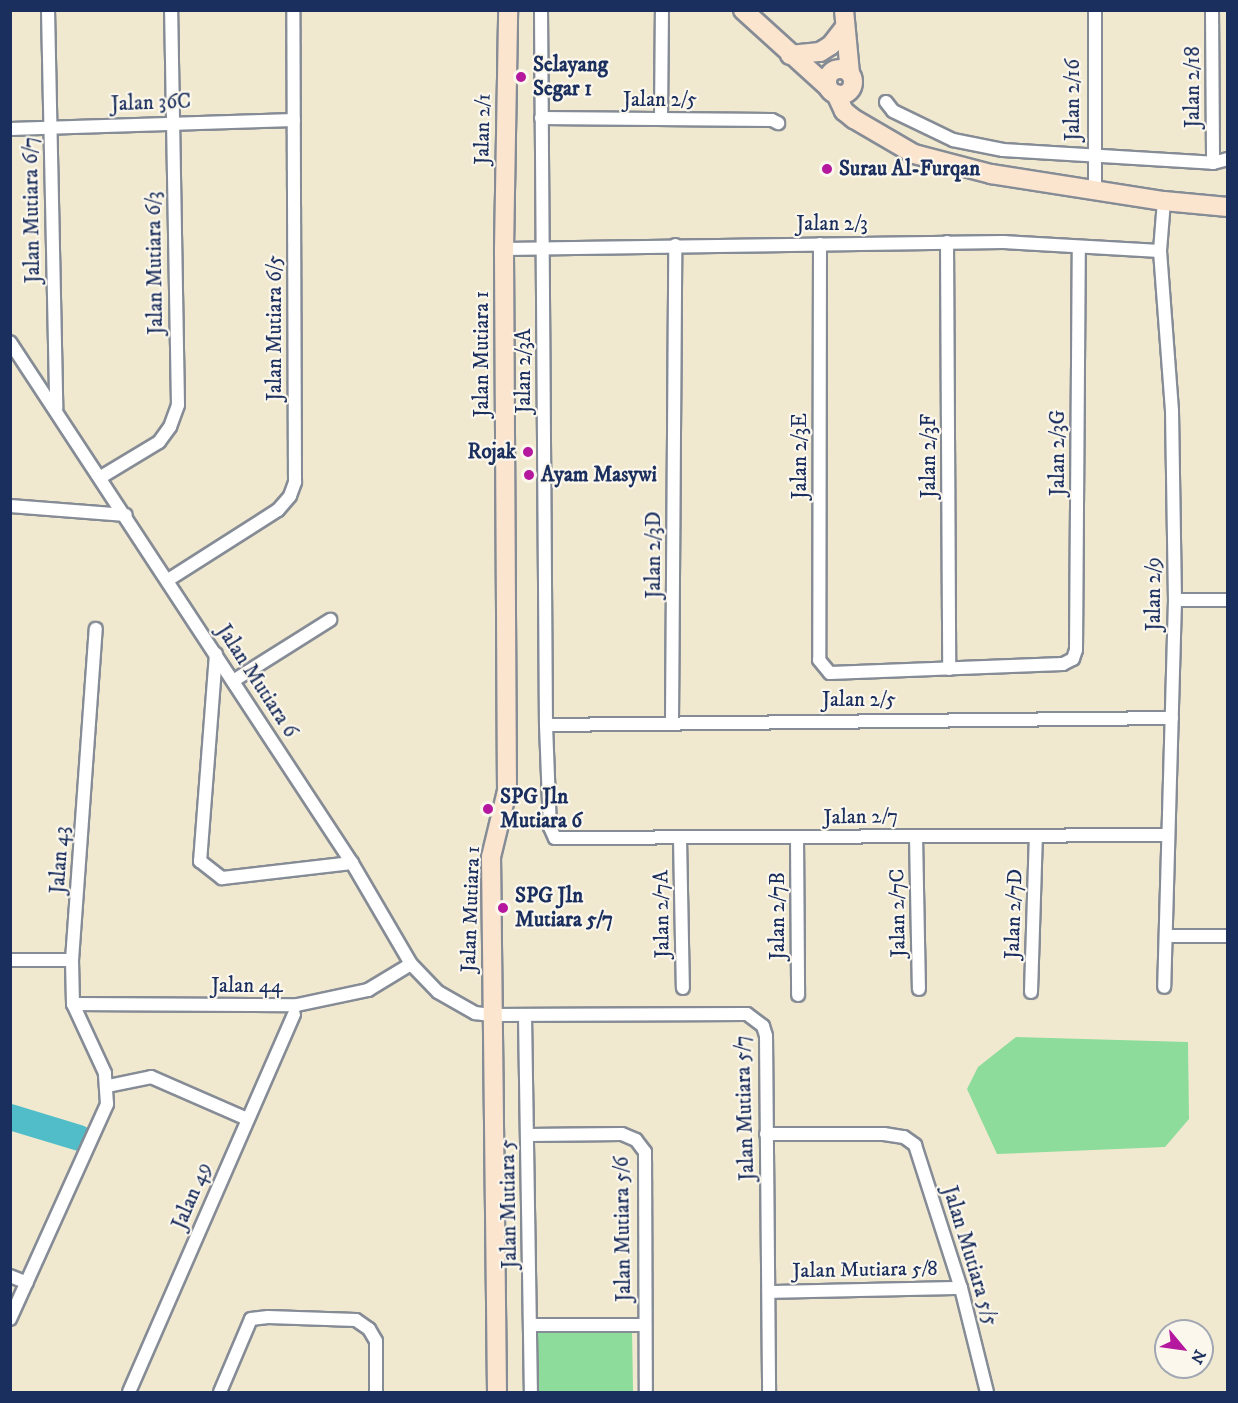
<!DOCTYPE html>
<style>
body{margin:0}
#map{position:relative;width:1238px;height:1403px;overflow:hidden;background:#f1e9cf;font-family:"IM FELL DW Pica",serif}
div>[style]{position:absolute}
.green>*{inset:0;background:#8ddc9b;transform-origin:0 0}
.river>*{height:26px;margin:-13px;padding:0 13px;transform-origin:13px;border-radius:13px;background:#50bdc9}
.roads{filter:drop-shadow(2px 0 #868c96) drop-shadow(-2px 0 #868c96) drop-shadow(0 2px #868c96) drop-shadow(0 -2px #868c96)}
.street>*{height:12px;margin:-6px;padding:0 6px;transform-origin:6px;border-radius:6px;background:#fff}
.secondary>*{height:18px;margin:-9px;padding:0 9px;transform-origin:9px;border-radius:9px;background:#fce5cf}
.secondary>.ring{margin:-9px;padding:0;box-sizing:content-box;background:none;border:18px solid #fce5cf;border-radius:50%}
.dots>*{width:16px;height:16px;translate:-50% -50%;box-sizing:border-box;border:3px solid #fbf7ec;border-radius:50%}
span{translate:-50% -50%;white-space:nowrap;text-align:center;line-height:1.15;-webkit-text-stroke:4.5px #fbf7ec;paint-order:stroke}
.poi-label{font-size:21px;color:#1b2f5e;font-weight:700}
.left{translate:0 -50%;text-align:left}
.right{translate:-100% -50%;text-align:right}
.street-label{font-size:21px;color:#1b2f5e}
.frame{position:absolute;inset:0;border:12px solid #1b2f5e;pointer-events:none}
.north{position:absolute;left:1154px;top:1319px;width:60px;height:60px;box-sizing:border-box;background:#fbf7ec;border:2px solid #a1a7b3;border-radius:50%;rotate:119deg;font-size:16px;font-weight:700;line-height:24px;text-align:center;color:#1b2f5e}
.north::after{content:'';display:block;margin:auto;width:21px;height:27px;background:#b5179e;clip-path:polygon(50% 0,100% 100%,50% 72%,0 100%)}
</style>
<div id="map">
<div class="green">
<div style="clip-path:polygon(1016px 1037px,1188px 1042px,1189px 1119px,1165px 1147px,997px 1154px,967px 1089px,978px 1067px)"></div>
<div style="left:632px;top:1331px;width:61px;height:95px;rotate:89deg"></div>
</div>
<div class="river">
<div style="left:10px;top:1117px;width:72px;rotate:16.9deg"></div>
</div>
<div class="roads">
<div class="street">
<div style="left:48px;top:10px;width:398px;rotate:88.8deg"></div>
<div style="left:541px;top:10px;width:715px;rotate:89.6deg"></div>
<div style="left:546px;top:725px;width:102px;rotate:87.8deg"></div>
<div style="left:550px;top:827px;width:12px;rotate:66deg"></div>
<div style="left:555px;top:838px;width:613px;rotate:-0.28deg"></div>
<div style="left:1212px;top:10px;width:153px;rotate:89.6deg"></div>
<div style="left:886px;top:102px;width:11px;rotate:52deg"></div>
<div style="left:893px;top:111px;width:67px;rotate:25.8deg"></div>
<div style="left:953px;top:140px;width:51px;rotate:11.3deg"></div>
<div style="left:1003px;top:150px;width:210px;rotate:3.5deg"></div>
<div style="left:1213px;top:163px;width:16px;rotate:-15deg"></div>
<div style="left:541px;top:118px;width:231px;rotate:0.5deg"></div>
<div style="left:772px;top:120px;width:7px;rotate:27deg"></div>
<div style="left:661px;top:119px;width:109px;rotate:-89.5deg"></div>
<div style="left:10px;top:129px;width:284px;rotate:-1.8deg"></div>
<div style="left:1095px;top:190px;width:180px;rotate:-90deg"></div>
<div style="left:1164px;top:201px;width:50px;rotate:94.6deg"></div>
<div style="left:1160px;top:251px;width:160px;rotate:85.7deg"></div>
<div style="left:1172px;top:411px;width:189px;rotate:89.1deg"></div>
<div style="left:1175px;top:600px;width:387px;rotate:91.6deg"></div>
<div style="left:947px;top:242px;width:427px;rotate:89.7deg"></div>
<div style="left:820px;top:244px;width:416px;rotate:90.1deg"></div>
<div style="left:819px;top:660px;width:17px;rotate:50deg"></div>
<div style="left:830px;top:673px;width:233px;rotate:-2.2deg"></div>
<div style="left:1063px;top:664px;width:11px;rotate:-27deg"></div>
<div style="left:1073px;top:659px;width:9px;rotate:-72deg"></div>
<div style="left:1076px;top:650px;width:403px;rotate:-89.6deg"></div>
<div style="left:504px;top:249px;width:499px;rotate:-0.8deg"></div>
<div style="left:1003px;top:242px;width:157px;rotate:3.3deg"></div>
<div style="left:10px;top:342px;width:623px;rotate:56.72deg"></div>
<div style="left:352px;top:863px;width:117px;rotate:59.7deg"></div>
<div style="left:411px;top:964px;width:39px;rotate:46deg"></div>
<div style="left:438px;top:992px;width:43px;rotate:29.6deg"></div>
<div style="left:475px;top:1013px;width:16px;rotate:7deg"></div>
<div style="left:491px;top:1015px;width:256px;rotate:-0.2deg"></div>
<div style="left:747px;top:1014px;width:20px;rotate:37deg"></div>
<div style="left:763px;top:1026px;width:10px;rotate:73deg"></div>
<div style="left:766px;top:1036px;width:356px;rotate:89.5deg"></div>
<div style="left:101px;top:477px;width:68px;rotate:-31.1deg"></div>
<div style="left:159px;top:442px;width:19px;rotate:-54deg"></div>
<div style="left:170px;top:427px;width:23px;rotate:-70deg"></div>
<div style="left:178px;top:405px;width:395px;rotate:-91deg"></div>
<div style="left:10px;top:506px;width:116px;rotate:4.4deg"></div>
<div style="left:168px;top:580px;width:130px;rotate:-32.5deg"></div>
<div style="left:278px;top:510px;width:18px;rotate:-49deg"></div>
<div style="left:290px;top:496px;width:15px;rotate:-70deg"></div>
<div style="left:295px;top:482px;width:472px;rotate:-90.2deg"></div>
<div style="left:1175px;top:600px;width:53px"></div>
<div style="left:216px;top:654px;width:208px;rotate:94.4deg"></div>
<div style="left:200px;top:861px;width:28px;rotate:38deg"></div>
<div style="left:222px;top:878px;width:131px;rotate:-6.6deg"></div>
<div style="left:233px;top:681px;width:115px;rotate:-32.2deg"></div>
<div style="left:672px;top:721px;width:476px;rotate:-89.6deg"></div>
<div style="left:546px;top:725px;width:626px;rotate:-0.64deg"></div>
<div style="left:916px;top:836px;width:153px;rotate:88.9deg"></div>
<div style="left:797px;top:837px;width:158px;rotate:89.6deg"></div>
<div style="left:680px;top:838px;width:150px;rotate:88.9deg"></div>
<div style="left:1166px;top:936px;width:62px"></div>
<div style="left:10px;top:960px;width:62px"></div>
<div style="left:1031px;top:992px;width:155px;rotate:-88.2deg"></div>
<div style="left:73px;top:1004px;width:224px;rotate:0.3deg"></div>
<div style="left:297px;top:1005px;width:73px;rotate:-11.9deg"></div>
<div style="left:368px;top:990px;width:50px;rotate:-31.2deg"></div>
<div style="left:525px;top:1016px;width:376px;rotate:89.1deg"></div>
<div style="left:108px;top:1086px;width:44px;rotate:-11.8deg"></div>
<div style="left:151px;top:1077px;width:105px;rotate:23.6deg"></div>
<div style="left:766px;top:1134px;width:118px"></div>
<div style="left:884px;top:1134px;width:20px;rotate:9deg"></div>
<div style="left:904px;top:1137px;width:14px;rotate:36deg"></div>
<div style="left:915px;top:1145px;width:150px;rotate:72.2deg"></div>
<div style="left:961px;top:1288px;width:107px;rotate:76deg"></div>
<div style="left:528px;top:1135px;width:94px;rotate:-0.6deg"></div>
<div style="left:622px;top:1134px;width:15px;rotate:23deg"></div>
<div style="left:636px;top:1140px;width:15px;rotate:53deg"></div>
<div style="left:645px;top:1152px;width:240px;rotate:89.8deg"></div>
<div style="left:10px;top:1276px;width:18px;rotate:22deg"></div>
<div style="left:769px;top:1292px;width:192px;rotate:-1.2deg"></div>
<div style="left:10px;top:1319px;width:236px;rotate:-65.7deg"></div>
<div style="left:107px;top:1104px;width:31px;rotate:-94deg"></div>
<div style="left:105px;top:1073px;width:76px;rotate:-114.9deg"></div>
<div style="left:73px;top:1004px;width:44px;rotate:-91.3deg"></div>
<div style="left:72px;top:960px;width:332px;rotate:-85.9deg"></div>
<div style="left:530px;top:1325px;width:114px"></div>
<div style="left:129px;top:1392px;width:412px;rotate:-66.4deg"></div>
<div style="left:220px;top:1392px;width:79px;rotate:-67deg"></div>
<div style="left:251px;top:1319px;width:17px;rotate:-7deg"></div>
<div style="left:268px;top:1317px;width:88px;rotate:2deg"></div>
<div style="left:356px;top:1320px;width:16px;rotate:35deg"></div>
<div style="left:369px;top:1329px;width:14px;rotate:60deg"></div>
<div style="left:376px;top:1341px;width:51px;rotate:90deg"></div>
</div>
<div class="secondary">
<div style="left:743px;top:10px;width:115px;rotate:42.2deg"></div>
<div style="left:844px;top:10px;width:64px;rotate:84.6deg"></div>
<div style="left:790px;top:55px;width:30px;rotate:-6deg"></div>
<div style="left:820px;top:52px;width:13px;rotate:-32deg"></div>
<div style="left:831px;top:45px;width:23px;rotate:-52deg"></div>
<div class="ring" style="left:827px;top:69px;width:8px;height:8px"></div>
<div style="left:836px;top:94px;width:19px;rotate:65deg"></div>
<div style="left:844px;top:111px;width:13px;rotate:39deg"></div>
<div style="left:854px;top:119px;width:69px;rotate:30.3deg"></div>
<div style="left:914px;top:154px;width:80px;rotate:14.6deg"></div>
<div style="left:991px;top:174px;width:175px;rotate:8.9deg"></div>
<div style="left:1164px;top:201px;width:64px;rotate:5.4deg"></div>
<div style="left:497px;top:1392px;width:535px;rotate:-90.64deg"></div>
<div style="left:491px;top:857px;width:68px;rotate:-76.4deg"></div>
<div style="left:507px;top:791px;width:542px;rotate:-90.32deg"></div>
<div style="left:504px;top:249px;width:239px;rotate:-89deg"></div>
</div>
</div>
<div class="dots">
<div style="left:521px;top:77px;background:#b5179e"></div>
<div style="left:827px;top:169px;background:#b5179e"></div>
<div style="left:528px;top:452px;background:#b5179e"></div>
<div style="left:529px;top:475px;background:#b5179e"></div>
<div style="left:488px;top:809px;background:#b5179e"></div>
<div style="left:503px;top:908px;background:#b5179e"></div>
</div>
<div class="poi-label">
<span class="left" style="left:533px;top:77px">Selayang<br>Segar 1</span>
<span class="left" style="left:839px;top:169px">Surau Al-Furqan</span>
<span class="right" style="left:516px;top:452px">Rojak</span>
<span class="left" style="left:541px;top:475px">Ayam Masywi</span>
<span class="left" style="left:500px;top:809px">SPG Jln<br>Mutiara 6</span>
<span class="left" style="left:515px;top:908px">SPG Jln<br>Mutiara 5/7</span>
</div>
<div class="street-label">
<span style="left:1193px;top:87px;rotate:-90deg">Jalan 2/18</span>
<span style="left:660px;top:100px">Jalan 2/5</span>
<span style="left:1073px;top:100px;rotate:-90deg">Jalan 2/16</span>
<span style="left:151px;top:103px;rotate:-2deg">Jalan 36C</span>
<span style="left:483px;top:129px;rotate:-89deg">Jalan 2/1</span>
<span style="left:32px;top:210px;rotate:-91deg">Jalan Mutiara 6/7</span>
<span style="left:832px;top:224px">Jalan 2/3</span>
<span style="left:155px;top:263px;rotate:-91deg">Jalan Mutiara 6/3</span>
<span style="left:275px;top:328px;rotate:-90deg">Jalan Mutiara 6/5</span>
<span style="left:482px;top:354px;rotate:-90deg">Jalan Mutiara 1</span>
<span style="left:524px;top:371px;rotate:-90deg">Jalan 2/3A</span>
<span style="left:1058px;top:453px;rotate:-90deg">Jalan 2/3G</span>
<span style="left:800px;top:456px;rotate:-90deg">Jalan 2/3E</span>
<span style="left:929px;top:456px;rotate:-90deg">Jalan 2/3F</span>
<span style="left:654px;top:555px;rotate:-90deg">Jalan 2/3D</span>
<span style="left:1154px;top:594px;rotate:-90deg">Jalan 2/9</span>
<span style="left:257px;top:681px;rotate:57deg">Jalan Mutiara 6</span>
<span style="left:859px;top:700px">Jalan 2/5</span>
<span style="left:861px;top:817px;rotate:-1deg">Jalan 2/7</span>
<span style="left:60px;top:860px;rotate:-86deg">Jalan 43</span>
<span style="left:471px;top:909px;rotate:-88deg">Jalan Mutiara 1</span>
<span style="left:898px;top:913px;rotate:-91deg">Jalan 2/7C</span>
<span style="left:662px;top:914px;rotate:-91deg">Jalan 2/7A</span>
<span style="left:1014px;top:914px;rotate:-88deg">Jalan 2/7D</span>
<span style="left:778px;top:916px;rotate:-90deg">Jalan 2/7B</span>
<span style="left:247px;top:986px">Jalan 44</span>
<span style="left:745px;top:1108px;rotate:-92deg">Jalan Mutiara 5/7</span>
<span style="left:192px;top:1196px;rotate:-67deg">Jalan 49</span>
<span style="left:509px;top:1204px;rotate:-91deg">Jalan Mutiara 5</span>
<span style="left:623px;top:1229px;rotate:-91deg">Jalan Mutiara 5/6</span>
<span style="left:970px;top:1256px;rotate:73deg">Jalan Mutiara 5/5</span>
<span style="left:865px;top:1270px;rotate:-1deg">Jalan Mutiara 5/8</span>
</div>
<div class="frame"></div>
<div class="north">N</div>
</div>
